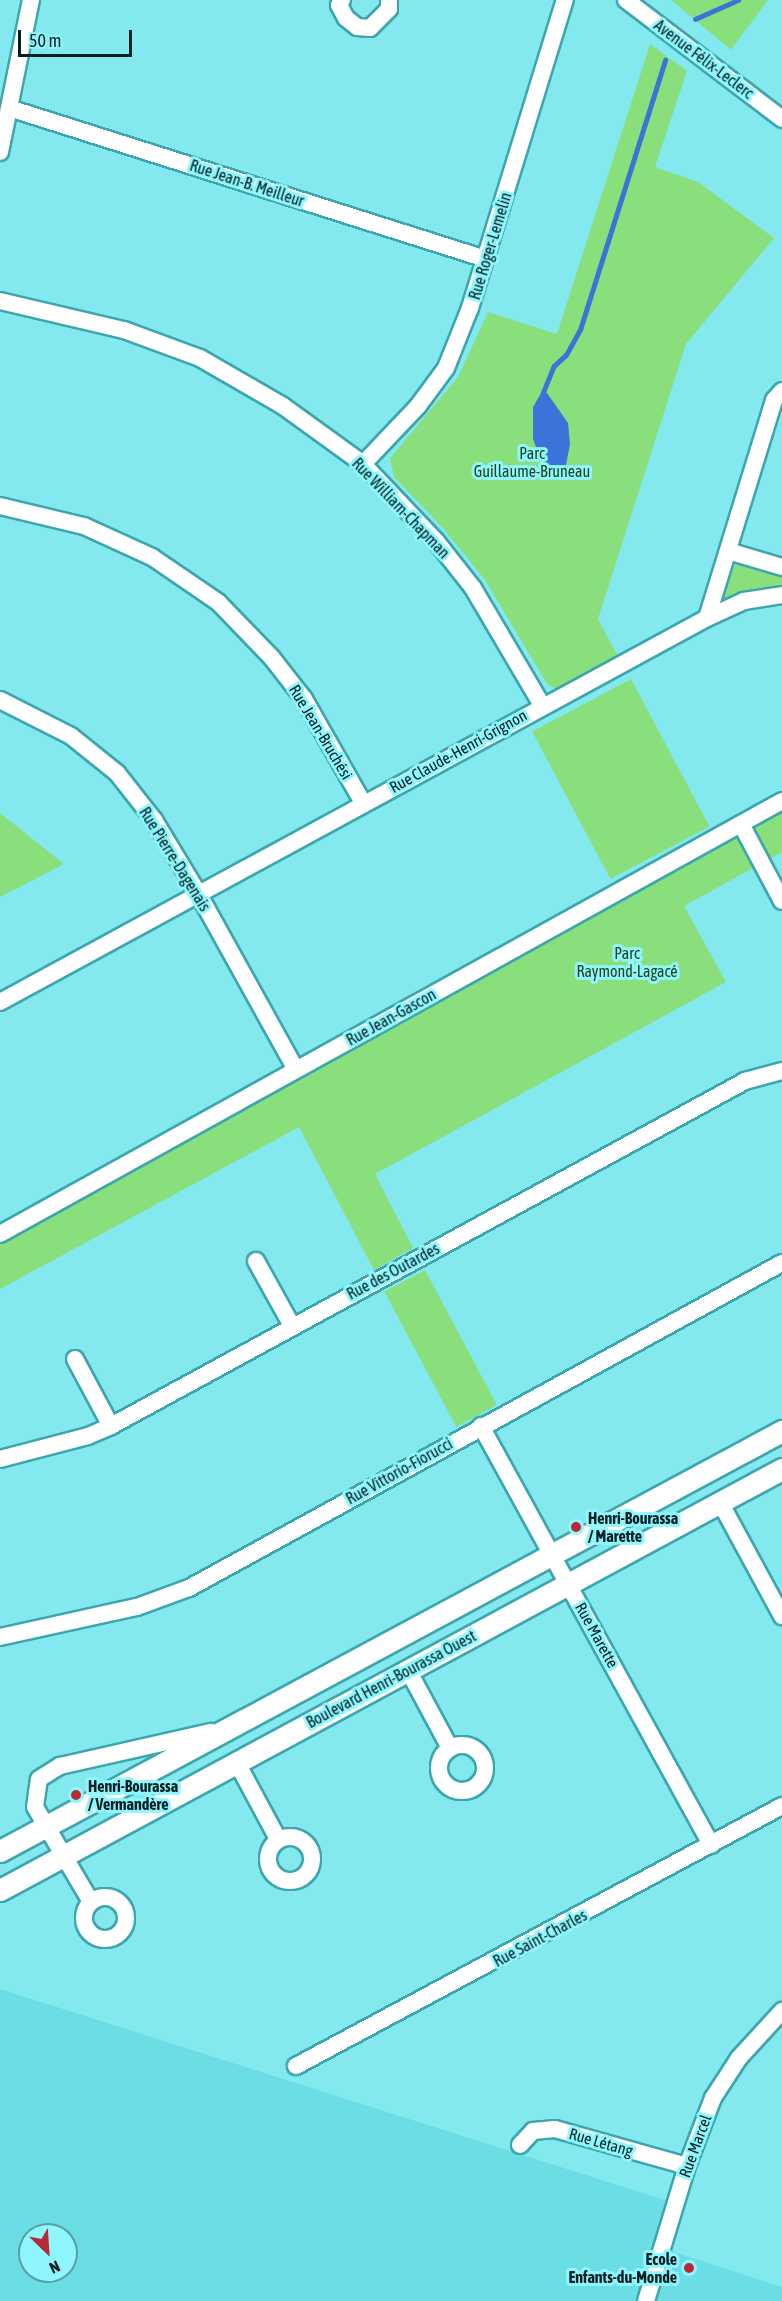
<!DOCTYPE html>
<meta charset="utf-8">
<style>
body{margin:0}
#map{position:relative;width:782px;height:2301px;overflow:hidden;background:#83e9ef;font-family:"Asap Condensed",sans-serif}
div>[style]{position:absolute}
.built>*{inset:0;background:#6bdee5}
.green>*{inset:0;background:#89df7c;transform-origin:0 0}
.water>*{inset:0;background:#3b74d9}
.stream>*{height:4.5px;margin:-2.25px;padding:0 2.25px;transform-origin:2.25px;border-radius:2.25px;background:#3b74d9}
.roads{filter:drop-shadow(2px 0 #3ba6ad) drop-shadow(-2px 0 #3ba6ad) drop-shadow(0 2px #3ba6ad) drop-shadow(0 -2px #3ba6ad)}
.minor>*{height:16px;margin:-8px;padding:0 8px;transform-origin:8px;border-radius:8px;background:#fff}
.minor>.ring{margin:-8px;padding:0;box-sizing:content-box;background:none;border:16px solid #fff;border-radius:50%}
.major>*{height:21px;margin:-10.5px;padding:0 10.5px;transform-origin:10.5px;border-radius:10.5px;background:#fff}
.dots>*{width:16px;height:16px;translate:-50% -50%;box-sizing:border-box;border:3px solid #90f6fd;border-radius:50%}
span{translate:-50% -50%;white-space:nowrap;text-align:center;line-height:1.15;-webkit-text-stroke:6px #90f6fd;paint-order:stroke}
.street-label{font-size:16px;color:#002023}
.park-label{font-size:16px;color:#1f4219}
.poi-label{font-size:16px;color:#002023;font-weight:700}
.left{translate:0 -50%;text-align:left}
.right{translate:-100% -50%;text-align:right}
.north{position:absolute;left:18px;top:2223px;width:60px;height:60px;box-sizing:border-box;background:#90f6fd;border:2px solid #56a0a6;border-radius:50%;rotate:155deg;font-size:16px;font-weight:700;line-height:24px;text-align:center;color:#002023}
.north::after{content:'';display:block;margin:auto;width:21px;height:27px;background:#b92837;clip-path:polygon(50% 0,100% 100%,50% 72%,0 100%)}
.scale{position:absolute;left:18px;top:30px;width:114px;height:27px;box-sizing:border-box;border:3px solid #002023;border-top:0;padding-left:8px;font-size:18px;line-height:21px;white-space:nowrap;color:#002023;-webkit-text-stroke:4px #90f6fd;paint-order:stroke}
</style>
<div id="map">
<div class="built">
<div style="clip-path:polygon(evenodd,0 1989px,677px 2204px,662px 2248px,782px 2287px,782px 2301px,0 2301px,0 1989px,30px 2235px,66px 2235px,66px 2271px,30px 2271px,30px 2235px)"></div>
</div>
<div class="green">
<div style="clip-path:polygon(671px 0,768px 0,731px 50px)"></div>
<div style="clip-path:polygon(650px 44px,687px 71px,655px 167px,698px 182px,774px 238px,686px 344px,598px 619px,620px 660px,558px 690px,547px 684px,485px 580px,443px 528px,394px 477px,390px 458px,458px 377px,488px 312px,557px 334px)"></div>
<div style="clip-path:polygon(737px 561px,782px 572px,782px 588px,723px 604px,722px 595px)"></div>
<div style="left:631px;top:679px;width:167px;height:112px;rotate:62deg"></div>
<div style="clip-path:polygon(782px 801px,782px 852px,684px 906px,726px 982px,375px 1174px,413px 1248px,374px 1270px,299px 1127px,0 1289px,0 1234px)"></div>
<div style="clip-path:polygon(0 813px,64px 864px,0 897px)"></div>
<div style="left:425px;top:1270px;width:153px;height:46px;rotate:62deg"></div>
</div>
<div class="water">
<div style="clip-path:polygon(547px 393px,568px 423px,570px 444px,565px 470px,560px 475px,554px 475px,539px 456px,533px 439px,533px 407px,540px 395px)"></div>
</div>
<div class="stream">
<div style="left:695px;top:19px;width:47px;rotate:-23.8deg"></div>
<div style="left:542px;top:395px;width:31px;rotate:-68deg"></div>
<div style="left:554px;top:366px;width:16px;rotate:-43deg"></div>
<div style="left:566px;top:355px;width:29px;rotate:-61deg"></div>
<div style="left:580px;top:330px;width:283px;rotate:-72.5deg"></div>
</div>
<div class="roads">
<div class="minor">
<div style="left:342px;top:0;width:6px;rotate:121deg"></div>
<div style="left:339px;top:5px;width:15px;rotate:62deg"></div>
<div style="left:346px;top:18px;width:14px;rotate:39deg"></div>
<div style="left:357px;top:27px;width:13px;rotate:4deg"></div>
<div style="left:370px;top:28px;width:27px;rotate:-45deg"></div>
<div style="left:389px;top:9px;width:9px;rotate:-90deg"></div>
<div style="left:626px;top:0;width:196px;rotate:37.3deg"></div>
<div style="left:9px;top:108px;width:500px;rotate:17.57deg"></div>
<div style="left:0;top:152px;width:155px;rotate:-78.5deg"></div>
<div style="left:0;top:301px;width:127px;rotate:13.2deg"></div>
<div style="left:124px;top:330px;width:81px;rotate:20.2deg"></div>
<div style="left:200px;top:358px;width:96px;rotate:30deg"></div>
<div style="left:283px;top:406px;width:99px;rotate:35.9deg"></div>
<div style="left:363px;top:464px;width:106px;rotate:46.5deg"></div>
<div style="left:436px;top:541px;width:60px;rotate:51.8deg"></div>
<div style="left:473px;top:588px;width:136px;rotate:59.5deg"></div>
<div style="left:363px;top:464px;width:80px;rotate:-46.5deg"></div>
<div style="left:418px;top:406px;width:47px;rotate:-53.6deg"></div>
<div style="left:446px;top:368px;width:65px;rotate:-68.2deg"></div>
<div style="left:470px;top:308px;width:322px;rotate:-72.9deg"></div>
<div style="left:0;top:506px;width:86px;rotate:13.4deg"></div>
<div style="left:84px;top:526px;width:75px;rotate:24.5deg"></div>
<div style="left:152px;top:557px;width:80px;rotate:34.3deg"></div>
<div style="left:218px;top:602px;width:78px;rotate:46deg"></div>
<div style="left:272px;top:658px;width:52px;rotate:52deg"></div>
<div style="left:304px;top:699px;width:120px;rotate:60.4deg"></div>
<div style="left:728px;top:551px;width:56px;rotate:16.5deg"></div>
<div style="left:707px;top:618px;width:41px;rotate:-24.7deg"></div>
<div style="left:744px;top:601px;width:38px;rotate:-9deg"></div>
<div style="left:0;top:700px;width:80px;rotate:26.9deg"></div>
<div style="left:71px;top:736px;width:59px;rotate:38.8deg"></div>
<div style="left:117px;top:773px;width:60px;rotate:51.8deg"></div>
<div style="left:154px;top:820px;width:85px;rotate:58.9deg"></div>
<div style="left:198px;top:893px;width:202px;rotate:61deg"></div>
<div style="left:741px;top:824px;width:87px;rotate:62deg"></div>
<div style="left:0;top:1002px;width:805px;rotate:-28.51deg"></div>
<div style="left:707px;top:618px;width:228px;rotate:-72.9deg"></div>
<div style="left:774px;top:400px;width:12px;rotate:-48deg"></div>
<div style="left:0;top:1234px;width:894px;rotate:-28.97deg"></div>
<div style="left:256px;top:1261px;width:74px;rotate:61deg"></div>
<div style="left:75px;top:1359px;width:76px;rotate:61.8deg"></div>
<div style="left:481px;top:1426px;width:478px;rotate:61.2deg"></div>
<div style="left:0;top:1459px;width:91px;rotate:-14.6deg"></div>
<div style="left:88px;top:1436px;width:25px;rotate:-23deg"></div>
<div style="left:111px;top:1426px;width:722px;rotate:-28.55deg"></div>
<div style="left:745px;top:1081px;width:38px;rotate:-15deg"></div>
<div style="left:720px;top:1502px;width:130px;rotate:61.5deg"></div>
<div style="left:0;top:1637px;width:140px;rotate:-12.4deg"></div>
<div style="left:137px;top:1607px;width:55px;rotate:-20.1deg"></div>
<div style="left:189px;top:1588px;width:676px;rotate:-28.73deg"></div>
<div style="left:408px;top:1670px;width:89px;rotate:61.7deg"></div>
<div class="ring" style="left:439px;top:1745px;width:30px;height:30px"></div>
<div style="left:236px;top:1761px;width:89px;rotate:61.7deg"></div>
<div class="ring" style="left:268px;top:1837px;width:28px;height:28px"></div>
<div class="ring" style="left:84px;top:1897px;width:26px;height:26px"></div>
<div style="left:91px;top:1902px;width:110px;rotate:-120.5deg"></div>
<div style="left:35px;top:1807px;width:28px;rotate:-82deg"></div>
<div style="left:39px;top:1779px;width:25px;rotate:-32deg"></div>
<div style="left:60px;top:1766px;width:155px;rotate:-12.7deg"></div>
<div style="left:296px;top:2066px;width:551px;rotate:-28.15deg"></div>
<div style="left:520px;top:2145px;width:19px;rotate:-47deg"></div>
<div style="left:533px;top:2131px;width:22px;rotate:-5deg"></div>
<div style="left:555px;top:2129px;width:137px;rotate:15.7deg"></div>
<div style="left:646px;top:2301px;width:141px;rotate:-73.1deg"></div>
<div style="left:687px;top:2166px;width:73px;rotate:-69.1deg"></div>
<div style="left:713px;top:2098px;width:48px;rotate:-57deg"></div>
<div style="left:739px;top:2058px;width:64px;rotate:-47.5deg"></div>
</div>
<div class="major">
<div style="left:0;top:1851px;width:888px;rotate:-28.24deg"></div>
<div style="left:0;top:1890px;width:888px;rotate:-28.3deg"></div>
</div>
</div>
<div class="dots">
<div style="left:576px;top:1527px;background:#b92837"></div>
<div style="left:76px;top:1795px;background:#b92837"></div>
<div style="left:689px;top:2268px;background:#b92837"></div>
</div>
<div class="street-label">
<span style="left:704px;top:59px;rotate:37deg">Avenue Félix-Leclerc</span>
<span style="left:247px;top:183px;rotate:18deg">Rue Jean-B. Meilleur</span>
<span style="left:490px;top:246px;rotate:-73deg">Rue Roger-Lemelin</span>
<span style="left:401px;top:508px;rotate:46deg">Rue William-Chapman</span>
<span style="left:321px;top:732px;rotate:59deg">Rue Jean-Bruchési</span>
<span style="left:458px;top:751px;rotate:-29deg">Rue Claude-Henri-Grignon</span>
<span style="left:175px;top:859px;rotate:58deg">Rue Pierre-Dagenais</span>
<span style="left:391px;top:1017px;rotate:-29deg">Rue Jean-Gascon</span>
<span style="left:393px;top:1271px;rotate:-28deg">Rue des Outardes</span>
<span style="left:399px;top:1471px;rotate:-29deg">Rue Vittorio-Fiorucci</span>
<span style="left:597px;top:1635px;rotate:61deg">Rue Marette</span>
<span style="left:391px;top:1679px;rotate:-28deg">Boulevard Henri-Bourassa Ouest</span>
<span style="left:540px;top:1938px;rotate:-28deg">Rue Saint-Charles</span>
<span style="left:601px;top:2142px;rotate:16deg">Rue Létang</span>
<span style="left:695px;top:2146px;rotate:-70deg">Rue Marcel</span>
</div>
<div class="park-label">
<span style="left:532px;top:462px">Parc<br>Guillaume-Bruneau</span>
<span style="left:627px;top:962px">Parc<br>Raymond-Lagacé</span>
</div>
<div class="poi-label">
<span class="left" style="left:588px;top:1527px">Henri-Bourassa<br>/ Marette</span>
<span class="left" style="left:88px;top:1795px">Henri-Bourassa<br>/ Vermandère</span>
<span class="right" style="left:677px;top:2268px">Ecole<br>Enfants-du-Monde</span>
</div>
<div class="north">N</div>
<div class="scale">50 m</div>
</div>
